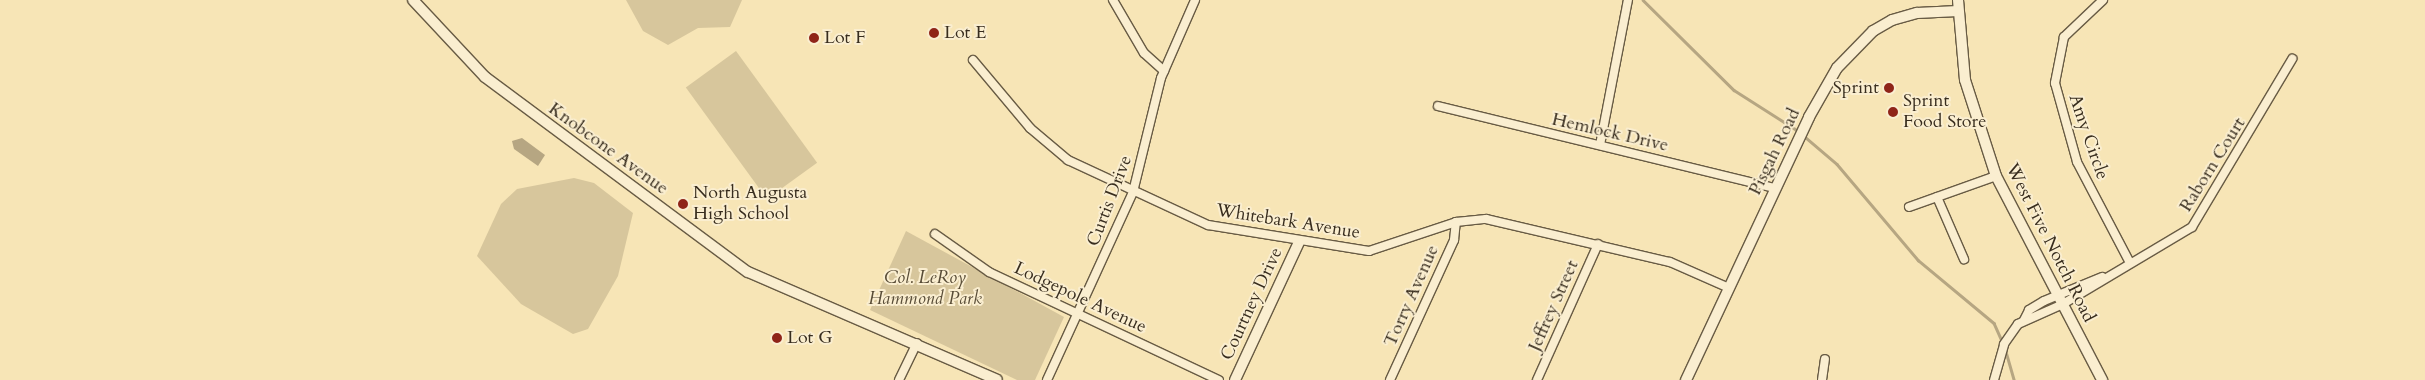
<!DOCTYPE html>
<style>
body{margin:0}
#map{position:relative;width:2425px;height:380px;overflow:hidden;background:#f7e5b6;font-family:Cardo,serif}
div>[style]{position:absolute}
.green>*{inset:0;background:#d7c69c;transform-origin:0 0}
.water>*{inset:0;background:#b6a682}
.stream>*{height:2.5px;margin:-1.25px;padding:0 1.25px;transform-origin:1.25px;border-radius:1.25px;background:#b6a682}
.roads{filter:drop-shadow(1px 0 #685b44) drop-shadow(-1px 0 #685b44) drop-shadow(0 1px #685b44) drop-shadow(0 -1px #685b44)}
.minor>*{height:8px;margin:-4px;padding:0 4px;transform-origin:4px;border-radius:4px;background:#faeed0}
.tertiary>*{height:10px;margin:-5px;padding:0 5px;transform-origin:5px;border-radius:5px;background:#faeed0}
.dots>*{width:14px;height:14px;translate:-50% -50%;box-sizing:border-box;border:2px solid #faeed0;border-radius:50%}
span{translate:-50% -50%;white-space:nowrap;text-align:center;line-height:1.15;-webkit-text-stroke:4px #faeed0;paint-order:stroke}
.poi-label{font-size:18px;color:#382d1e}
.left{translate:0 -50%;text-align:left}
.right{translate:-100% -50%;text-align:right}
.street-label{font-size:18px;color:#382d1e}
.park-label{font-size:18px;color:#584c37;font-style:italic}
</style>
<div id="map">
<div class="green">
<div style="clip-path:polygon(626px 0,742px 0,730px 27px,698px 28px,668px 45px,643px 31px)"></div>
<div style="left:736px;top:51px;width:138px;height:62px;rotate:54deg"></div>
<div style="clip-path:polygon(574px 178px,594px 183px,633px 213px,618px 276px,588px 329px,573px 334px,521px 304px,477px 256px,501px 204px,517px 189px)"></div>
<div style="clip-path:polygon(906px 231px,1064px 317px,1035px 380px,1017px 380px,870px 310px)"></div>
</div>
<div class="water">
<div style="clip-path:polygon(522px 138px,545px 155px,538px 166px,514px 149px,512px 141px)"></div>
</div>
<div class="stream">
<div style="left:1643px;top:0;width:128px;rotate:44.7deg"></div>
<div style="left:1734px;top:90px;width:78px;rotate:32.5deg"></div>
<div style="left:1804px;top:136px;width:43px;rotate:40.3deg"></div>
<div style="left:1837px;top:164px;width:126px;rotate:49.8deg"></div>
<div style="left:1918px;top:260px;width:99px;rotate:39.7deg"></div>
<div style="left:1994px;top:323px;width:22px;rotate:66deg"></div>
<div style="left:2005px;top:348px;width:33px;rotate:74deg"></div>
</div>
<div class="roads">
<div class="minor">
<div style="left:1113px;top:0;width:61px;rotate:59.7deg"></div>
<div style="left:1144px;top:53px;width:27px;rotate:42deg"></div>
<div style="left:2103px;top:0;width:54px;rotate:136.5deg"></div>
<div style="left:2064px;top:37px;width:47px;rotate:101.1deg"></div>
<div style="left:2055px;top:83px;width:82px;rotate:74.4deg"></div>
<div style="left:2077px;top:162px;width:114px;rotate:62.3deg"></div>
<div style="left:973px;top:60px;width:89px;rotate:50deg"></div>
<div style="left:1030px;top:128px;width:50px;rotate:40.1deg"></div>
<div style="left:1068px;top:160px;width:154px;rotate:24.9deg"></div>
<div style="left:1208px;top:225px;width:163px;rotate:9.2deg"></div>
<div style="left:1369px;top:251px;width:92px;rotate:-18.4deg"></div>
<div style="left:1456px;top:222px;width:30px;rotate:-6deg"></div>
<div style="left:1486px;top:219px;width:189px;rotate:13.2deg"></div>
<div style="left:1670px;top:262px;width:64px;rotate:23.8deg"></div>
<div style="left:1438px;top:106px;width:347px;rotate:13.7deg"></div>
<div style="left:1600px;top:145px;width:148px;rotate:-79.1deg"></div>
<div style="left:1937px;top:197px;width:68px;rotate:66.5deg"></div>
<div style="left:1909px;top:207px;width:92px;rotate:-19.6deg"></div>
<div style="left:935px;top:234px;width:66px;rotate:35.1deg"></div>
<div style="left:989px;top:272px;width:254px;rotate:25.2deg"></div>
<div style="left:2024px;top:320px;width:11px;rotate:-63deg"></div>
<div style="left:2029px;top:310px;width:17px;rotate:-31deg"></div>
<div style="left:2044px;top:301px;width:63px;rotate:-22.5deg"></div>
<div style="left:899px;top:380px;width:41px;rotate:-64.1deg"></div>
<div style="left:1047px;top:380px;width:207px;rotate:-65.4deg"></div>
<div style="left:1133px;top:192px;width:117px;rotate:-76.2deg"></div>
<div style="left:1161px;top:78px;width:85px;rotate:-66.4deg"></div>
<div style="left:1390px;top:380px;width:154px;rotate:-65.4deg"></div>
<div style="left:1454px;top:240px;width:18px;rotate:-84deg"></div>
<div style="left:1537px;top:380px;width:149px;rotate:-65.8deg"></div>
<div style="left:1822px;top:380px;width:21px;rotate:-82deg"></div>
<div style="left:1994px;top:380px;width:37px;rotate:-74deg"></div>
<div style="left:2004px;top:344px;width:24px;rotate:-55deg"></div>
<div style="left:2018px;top:324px;width:49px;rotate:-24deg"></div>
<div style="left:2063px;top:304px;width:150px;rotate:-30.8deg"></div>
<div style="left:2192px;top:227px;width:196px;rotate:-59.2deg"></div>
</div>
<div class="tertiary">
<div style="left:413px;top:0;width:105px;rotate:46.9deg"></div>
<div style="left:485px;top:77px;width:327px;rotate:36.6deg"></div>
<div style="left:748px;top:272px;width:271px;rotate:23.4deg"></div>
<div style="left:1958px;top:0;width:80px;rotate:85deg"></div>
<div style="left:1965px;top:80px;width:101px;rotate:72.1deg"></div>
<div style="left:1996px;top:176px;width:230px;rotate:62.5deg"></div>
<div style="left:1235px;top:380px;width:152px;rotate:-65.1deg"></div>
<div style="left:1686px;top:380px;width:290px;rotate:-64.9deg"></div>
<div style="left:1809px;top:117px;width:56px;rotate:-60.3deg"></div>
<div style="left:1837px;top:68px;width:52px;rotate:-45.8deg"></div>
<div style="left:1873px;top:31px;width:22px;rotate:-30deg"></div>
<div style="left:1892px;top:20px;width:26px;rotate:-16deg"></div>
<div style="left:1917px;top:13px;width:41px;rotate:-2.8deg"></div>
</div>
</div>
<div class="dots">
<div style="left:934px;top:33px;background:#8f2418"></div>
<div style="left:814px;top:38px;background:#8f2418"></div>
<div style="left:1889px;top:88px;background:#8f2418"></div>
<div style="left:1893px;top:112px;background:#8f2418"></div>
<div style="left:683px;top:204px;background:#8f2418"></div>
<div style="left:777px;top:338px;background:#8f2418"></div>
</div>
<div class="poi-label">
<span class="left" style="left:944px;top:33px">Lot E</span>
<span class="left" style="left:824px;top:38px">Lot F</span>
<span class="right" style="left:1879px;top:88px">Sprint</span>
<span class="left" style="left:1903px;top:112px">Sprint<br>Food Store</span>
<span class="left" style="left:693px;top:204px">North Augusta<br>High School</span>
<span class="left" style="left:787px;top:338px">Lot G</span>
</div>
<div class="street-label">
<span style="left:1610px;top:133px;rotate:13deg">Hemlock Drive</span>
<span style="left:2088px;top:137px;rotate:71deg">Amy Circle</span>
<span style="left:608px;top:149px;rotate:36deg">Knobcone Avenue</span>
<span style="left:1775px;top:152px;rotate:-64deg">Pisgah Road</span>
<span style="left:2213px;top:165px;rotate:-58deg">Raborn Court</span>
<span style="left:1110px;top:201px;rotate:-69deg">Curtis Drive</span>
<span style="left:1288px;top:222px;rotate:9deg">Whitebark Avenue</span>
<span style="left:2050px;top:243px;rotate:63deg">West Five Notch Road</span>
<span style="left:1412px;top:296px;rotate:-66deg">Torry Avenue</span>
<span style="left:1080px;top:298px;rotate:25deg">Lodgepole Avenue</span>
<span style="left:1252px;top:304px;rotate:-65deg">Courtney Drive</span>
<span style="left:1554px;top:306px;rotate:-66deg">Jeffrey Street</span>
</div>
<div class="park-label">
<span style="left:925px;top:289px">Col. LeRoy<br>Hammond Park</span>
</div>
</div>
